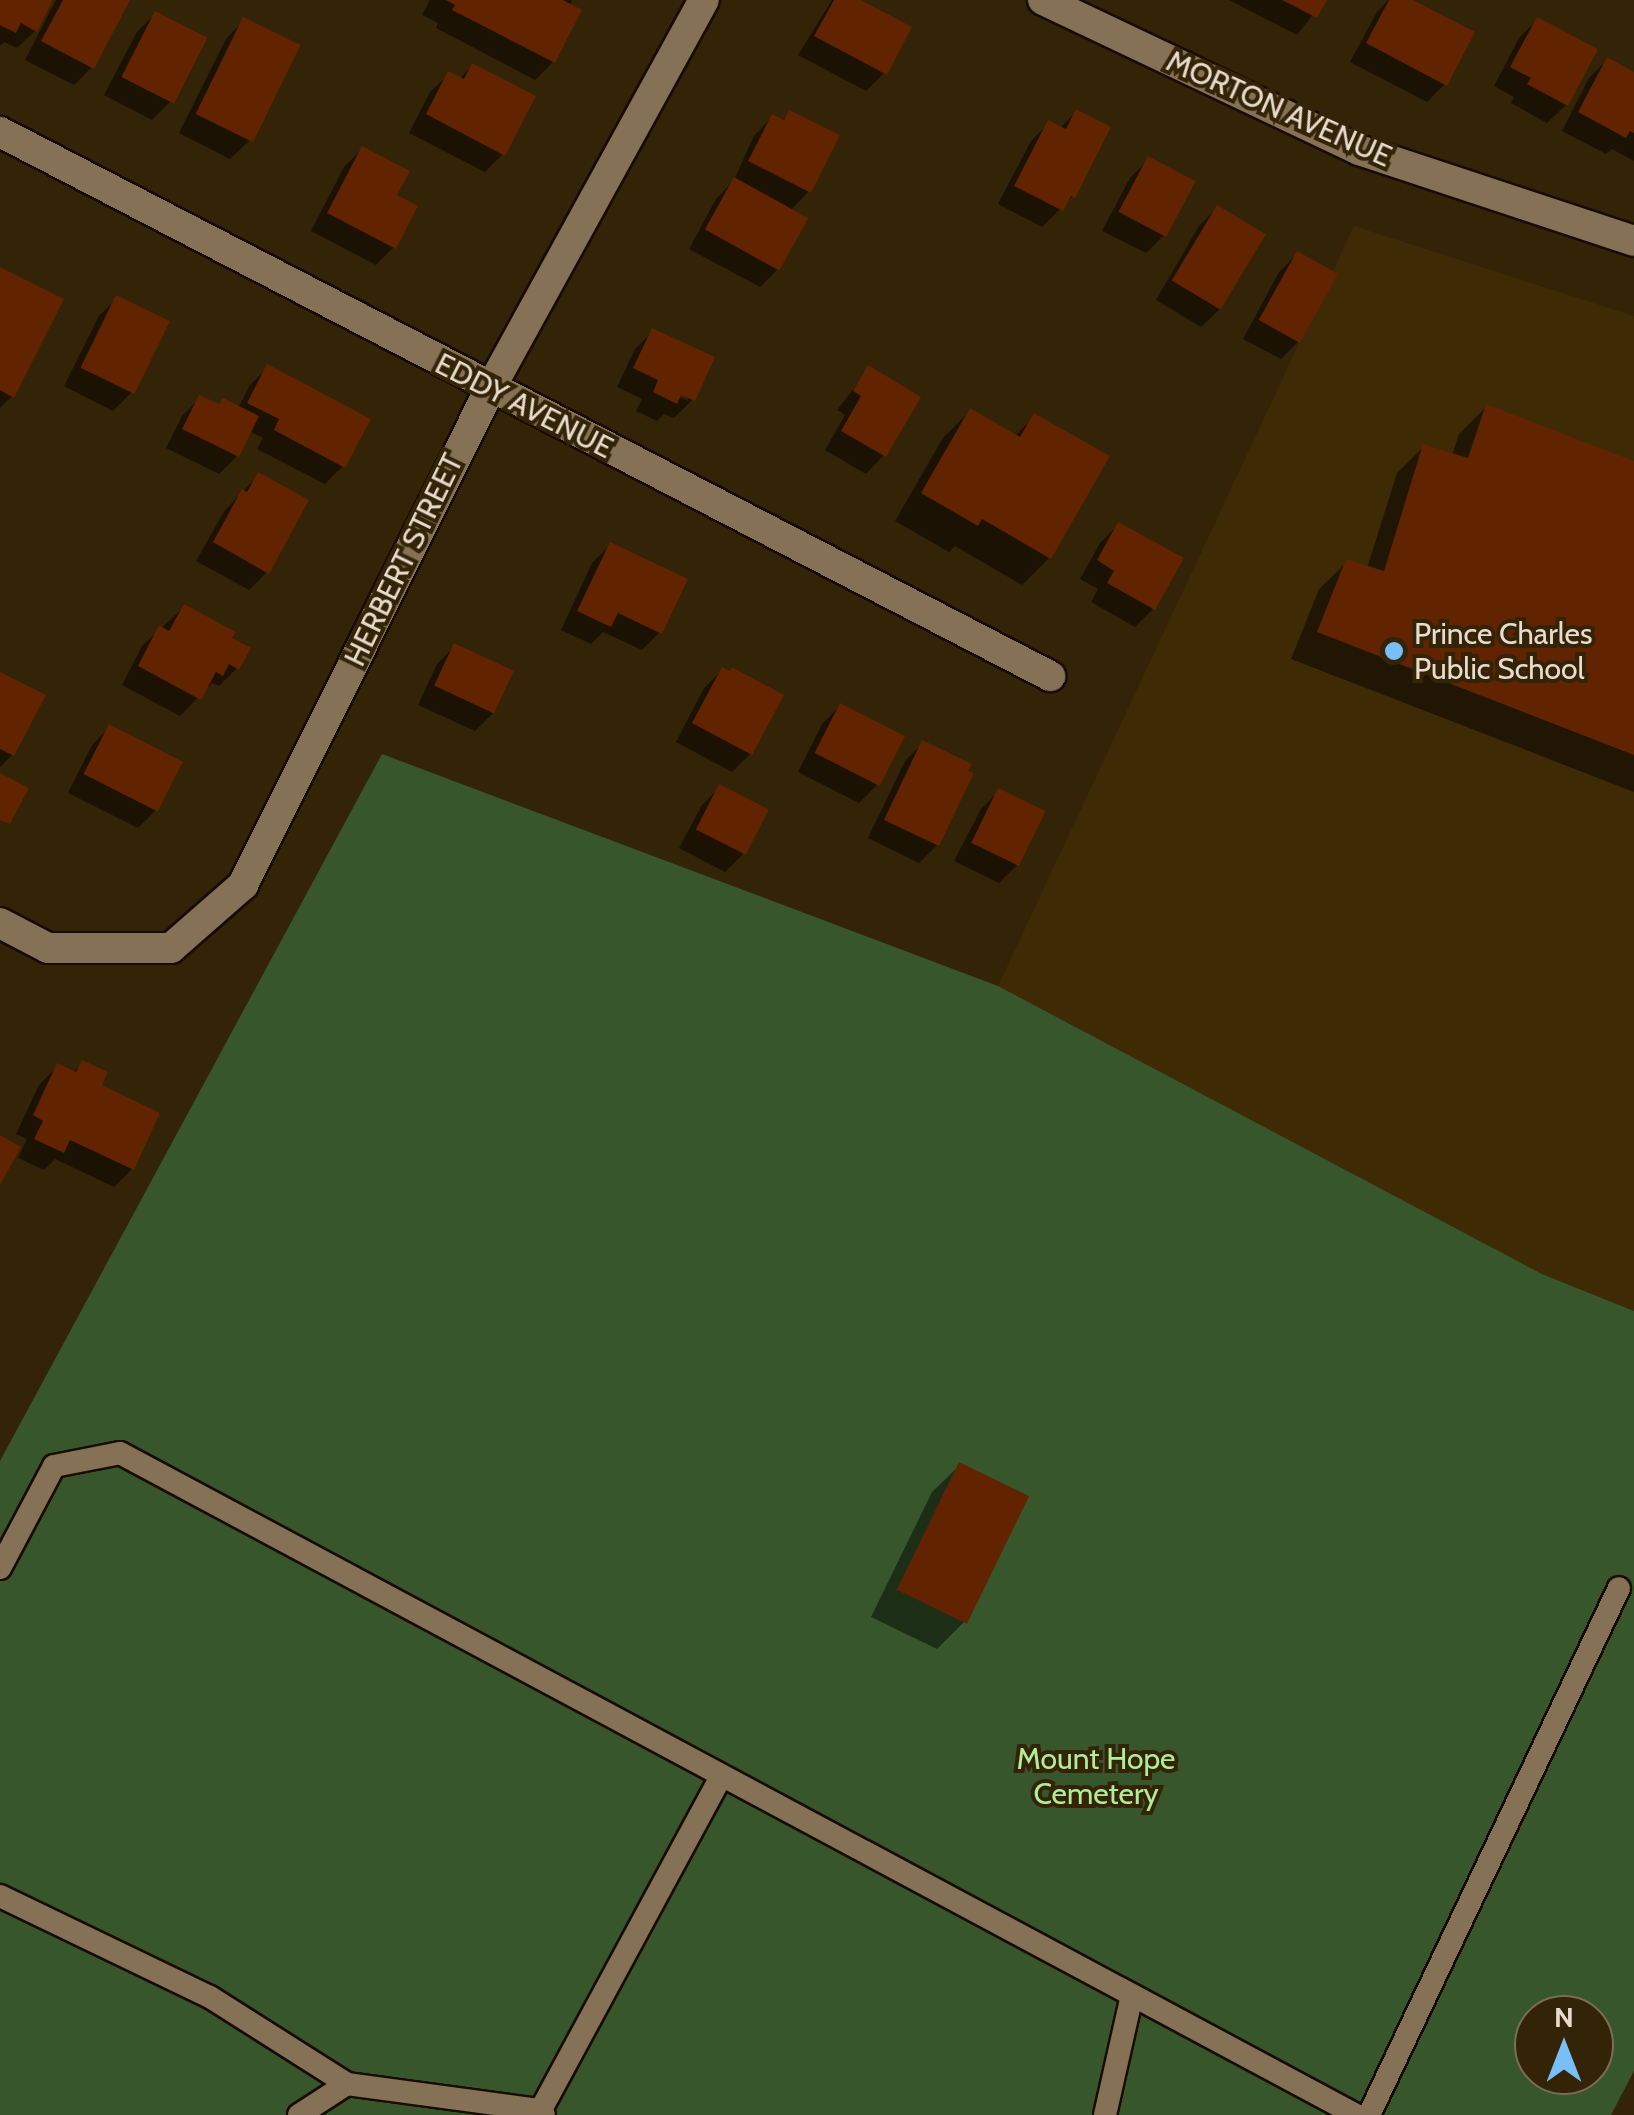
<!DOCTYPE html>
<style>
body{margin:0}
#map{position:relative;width:1634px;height:2115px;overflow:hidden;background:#332307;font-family:Cabin,sans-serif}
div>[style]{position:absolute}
.built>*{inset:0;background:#3f2a06}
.green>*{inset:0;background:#38562b}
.shadow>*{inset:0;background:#0007}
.building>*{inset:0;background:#622300;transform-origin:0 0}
.roads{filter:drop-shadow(2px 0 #180c00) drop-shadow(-2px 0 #180c00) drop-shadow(0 2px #180c00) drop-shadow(0 -2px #180c00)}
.lane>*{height:22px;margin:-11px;padding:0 11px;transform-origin:11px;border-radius:11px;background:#857155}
.street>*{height:30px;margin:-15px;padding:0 15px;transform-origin:15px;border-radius:15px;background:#857155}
.dots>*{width:28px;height:28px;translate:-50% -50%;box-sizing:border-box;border:5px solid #332307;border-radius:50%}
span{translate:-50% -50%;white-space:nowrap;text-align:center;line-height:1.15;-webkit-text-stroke:8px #332307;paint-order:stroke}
.street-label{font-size:30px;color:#e7dccd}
.poi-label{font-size:30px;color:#e7dccd}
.left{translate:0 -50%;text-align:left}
.park-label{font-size:30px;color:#afed96}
.north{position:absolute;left:1514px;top:1995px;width:100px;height:100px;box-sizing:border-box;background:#332307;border:2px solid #7b6d56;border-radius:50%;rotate:0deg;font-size:28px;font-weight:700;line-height:40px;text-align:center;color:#e7dccd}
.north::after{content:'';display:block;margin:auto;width:35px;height:45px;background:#78bff7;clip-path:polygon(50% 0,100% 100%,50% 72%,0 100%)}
</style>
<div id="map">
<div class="built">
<div style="clip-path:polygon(1354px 226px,1634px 316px,1634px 1311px,1542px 1274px,998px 986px)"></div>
</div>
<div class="green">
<div style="clip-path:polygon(evenodd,382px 754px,998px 986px,1542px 1274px,1634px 1311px,1634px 2071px,1611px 2115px,0 2115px,0 1461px,382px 754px,1534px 2015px,1594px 2015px,1594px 2075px,1534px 2075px,1534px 2015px)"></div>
</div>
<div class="shadow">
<div style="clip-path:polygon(0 0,50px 0,37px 29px,17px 48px,4px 42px,0 46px)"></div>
<div style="clip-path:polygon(56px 0,127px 0,92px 67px,74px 85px,25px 60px)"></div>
<div style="clip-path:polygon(430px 0,572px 0,553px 62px,535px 80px,436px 28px,438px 23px,422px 15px)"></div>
<div style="clip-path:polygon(832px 0,855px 0,884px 73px,866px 91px,798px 55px)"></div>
<div style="clip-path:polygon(1229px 0,1324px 0,1297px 35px)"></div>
<div style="clip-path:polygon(1388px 0,1407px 0,1445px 84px,1427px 102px,1350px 62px,1377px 12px)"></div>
<div style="clip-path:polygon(155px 14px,170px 102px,152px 120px,104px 95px,137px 32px)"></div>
<div style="clip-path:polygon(244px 20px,249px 141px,230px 159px,179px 133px,226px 39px)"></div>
<div style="clip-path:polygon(1537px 20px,1566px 105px,1547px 123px,1511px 103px,1514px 97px,1494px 86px,1519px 38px)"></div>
<div style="clip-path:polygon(1607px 60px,1634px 75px,1634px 161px,1612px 149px,1606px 154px,1562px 131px,1589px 78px)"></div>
<div style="clip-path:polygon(472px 66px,503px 154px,485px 172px,409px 133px,430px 92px,449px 74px,459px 79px)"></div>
<div style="clip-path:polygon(1076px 112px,1073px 196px,1042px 227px,998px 204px,1031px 141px,1049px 123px,1060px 128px)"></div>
<div style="clip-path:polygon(790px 113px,809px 191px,790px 211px,778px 269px,760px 287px,689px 249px,716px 199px,734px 180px,754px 136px,772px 117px,781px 122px)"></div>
<div style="clip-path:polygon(362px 149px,394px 196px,394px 247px,376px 265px,311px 231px,344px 167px)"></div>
<div style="clip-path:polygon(1148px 160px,1164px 235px,1146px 253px,1102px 231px,1130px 178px)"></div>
<div style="clip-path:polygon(1217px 208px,1220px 309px,1201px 327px,1156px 300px,1199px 226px)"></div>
<div style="clip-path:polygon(1297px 254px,1299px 341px,1281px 359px,1243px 339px,1279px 272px)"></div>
<div style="clip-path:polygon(0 270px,12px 396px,0 408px)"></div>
<div style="clip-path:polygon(117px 298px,131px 393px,113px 411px,64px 386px,99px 316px)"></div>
<div style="clip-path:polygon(evenodd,653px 331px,712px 358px,692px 400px,674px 418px,664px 414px,657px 421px,636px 411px,642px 399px,617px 387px,635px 349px,653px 331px,669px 392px,688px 396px,688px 401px,669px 392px)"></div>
<div style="clip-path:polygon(268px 367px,343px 466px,325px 484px,257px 449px,263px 438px,249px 431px,237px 456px,219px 474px,166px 448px,182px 416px,200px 398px,217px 406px,238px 408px,250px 385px)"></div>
<div style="clip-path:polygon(869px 369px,884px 455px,866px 474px,825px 450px,845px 415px,837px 410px)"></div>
<div style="clip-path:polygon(1486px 407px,1634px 463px,1634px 792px,1291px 659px,1319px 589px,1347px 562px,1367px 568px,1397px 473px,1424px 446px,1452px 455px,1459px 434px)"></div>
<div style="clip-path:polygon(970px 411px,1014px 437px,1035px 416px,1049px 558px,1022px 585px,955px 546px,949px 552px,895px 521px,943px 438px)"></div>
<div style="clip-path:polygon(259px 475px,267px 572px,249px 590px,196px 561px,225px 510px)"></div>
<div style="clip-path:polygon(1118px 525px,1153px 609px,1135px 627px,1091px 602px,1098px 589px,1080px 579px,1100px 543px)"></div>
<div style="clip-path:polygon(610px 545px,660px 632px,642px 650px,603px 632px,591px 644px,561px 630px,592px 563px)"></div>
<div style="clip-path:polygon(184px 607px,229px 639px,237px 668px,219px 686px,212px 683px,180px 716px,122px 685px,142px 646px)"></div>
<div style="clip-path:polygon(455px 646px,493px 713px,475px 731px,418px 705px,437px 664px)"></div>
<div style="clip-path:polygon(722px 670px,781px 696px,750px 754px,732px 772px,676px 742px,704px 688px)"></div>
<div style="clip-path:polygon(0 675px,12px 755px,0 767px)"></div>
<div style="clip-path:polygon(840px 706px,877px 785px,859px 803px,798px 772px,822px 724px)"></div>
<div style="clip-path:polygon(110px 727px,156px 810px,138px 828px,68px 793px,92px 745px)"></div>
<div style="clip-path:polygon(923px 743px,965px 772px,937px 845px,919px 863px,868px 838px,905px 761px)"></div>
<div style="clip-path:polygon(720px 787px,743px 854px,725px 872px,679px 848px,702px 805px)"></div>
<div style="clip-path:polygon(999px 791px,1017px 865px,999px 883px,954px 861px,981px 809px)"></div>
<div style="clip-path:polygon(82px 1063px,98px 1086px,132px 1169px,114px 1187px,55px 1159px,44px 1170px,18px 1158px,27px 1139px,16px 1134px,39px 1085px,58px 1066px,72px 1074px)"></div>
<div style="clip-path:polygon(960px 1465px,964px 1622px,937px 1649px,871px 1617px,932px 1492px)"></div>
</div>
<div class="building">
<div style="clip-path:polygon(0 0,53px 0,37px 32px,21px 23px,16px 33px,0 25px)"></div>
<div style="clip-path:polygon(63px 0,130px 0,94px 69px,41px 41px)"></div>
<div style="clip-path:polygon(446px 0,563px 0,582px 10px,555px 63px,452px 10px,455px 5px)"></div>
<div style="clip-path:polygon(834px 0,861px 0,912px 27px,887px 75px,814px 36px)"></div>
<div style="clip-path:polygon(1282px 0,1327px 0,1317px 18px)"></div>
<div style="clip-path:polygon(1389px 0,1413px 0,1475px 32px,1447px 86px,1366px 43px)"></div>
<div style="left:155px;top:11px;width:59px;height:74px;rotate:27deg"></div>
<div style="left:243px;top:17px;width:64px;height:108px;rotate:26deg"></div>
<div style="clip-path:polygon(1537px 17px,1598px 49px,1568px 106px,1527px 84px,1531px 78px,1510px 67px)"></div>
<div style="clip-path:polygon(1607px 57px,1634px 72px,1634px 133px,1630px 131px,1626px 138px,1578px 112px)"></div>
<div style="clip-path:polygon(472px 63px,536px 96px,505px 156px,426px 114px,448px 71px,464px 79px)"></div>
<div style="clip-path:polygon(1076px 109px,1111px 127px,1075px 198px,1071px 196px,1063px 211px,1014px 186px,1048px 120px,1066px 129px)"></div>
<div style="clip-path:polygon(789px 110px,840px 135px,811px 193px,748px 161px,772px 114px,784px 120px)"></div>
<div style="clip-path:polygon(362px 146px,410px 171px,397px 195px,418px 206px,396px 249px,327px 213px)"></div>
<div style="left:1148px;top:156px;width:54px;height:63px;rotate:28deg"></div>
<div style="left:734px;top:177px;width:85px;height:60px;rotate:29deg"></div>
<div style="left:1217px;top:205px;width:57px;height:88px;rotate:31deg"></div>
<div style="left:1297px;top:251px;width:47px;height:79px;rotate:29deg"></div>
<div style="clip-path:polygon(0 267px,64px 299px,14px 398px,0 390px)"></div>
<div style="left:116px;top:295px;width:60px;height:81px;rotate:26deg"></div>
<div style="clip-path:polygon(652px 328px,715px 357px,695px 401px,681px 395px,677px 404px,653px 392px,658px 380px,633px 368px)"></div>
<div style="clip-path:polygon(267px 364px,371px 419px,345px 468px,274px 430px,279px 419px,247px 403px)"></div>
<div style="clip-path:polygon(868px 365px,921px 397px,886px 457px,841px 431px,861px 396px,853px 391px)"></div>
<div style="clip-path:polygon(199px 395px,219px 404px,223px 398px,259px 416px,239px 457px,182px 429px)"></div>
<div style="clip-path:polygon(1486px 404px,1634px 461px,1634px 755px,1317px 632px,1346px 559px,1384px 571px,1423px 444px,1468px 458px)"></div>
<div style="clip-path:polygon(970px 408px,1020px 437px,1034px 413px,1110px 456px,1051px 559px,982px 519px,978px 526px,921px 493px)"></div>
<div style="clip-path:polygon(258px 472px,309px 500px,269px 574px,213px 542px,242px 489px,247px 492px)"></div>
<div style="clip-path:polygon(1118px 522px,1184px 558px,1155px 610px,1107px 583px,1114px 571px,1097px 560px)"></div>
<div style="clip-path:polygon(610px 542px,688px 579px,662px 634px,618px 613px,611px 627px,577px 611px)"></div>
<div style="clip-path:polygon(184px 604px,236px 632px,232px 638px,251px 648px,239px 670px,229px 664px,223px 676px,216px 672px,201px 700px,138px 666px,159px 625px,169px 631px)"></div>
<div style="left:454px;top:643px;width:66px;height:47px;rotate:25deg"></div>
<div style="clip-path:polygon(722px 667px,730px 671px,732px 667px,784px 695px,752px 755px,692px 723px)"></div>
<div style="clip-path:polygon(0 672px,46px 695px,14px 756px,0 749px)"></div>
<div style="left:840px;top:703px;width:73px;height:56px;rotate:27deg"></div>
<div style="left:109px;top:724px;width:83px;height:56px;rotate:27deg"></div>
<div style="clip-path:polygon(922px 740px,972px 764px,968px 771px,974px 773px,939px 846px,884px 820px)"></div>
<div style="clip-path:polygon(0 773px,29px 788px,10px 824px,0 820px)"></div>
<div style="left:719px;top:784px;width:56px;height:51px;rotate:27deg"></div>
<div style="left:998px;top:788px;width:53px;height:61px;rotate:26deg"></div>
<div style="clip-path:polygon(82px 1060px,108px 1072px,102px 1085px,160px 1113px,134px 1170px,70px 1140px,64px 1153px,34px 1139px,43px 1121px,33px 1115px,57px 1063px,76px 1072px)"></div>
<div style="clip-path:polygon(0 1135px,21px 1147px,0 1185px)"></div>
<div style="left:959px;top:1462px;width:78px;height:142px;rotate:26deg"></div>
</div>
<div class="roads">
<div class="lane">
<div style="left:0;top:1568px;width:115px;rotate:-62.1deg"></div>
<div style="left:54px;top:1466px;width:67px;rotate:-11.1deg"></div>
<div style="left:120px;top:1453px;width:1402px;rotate:28.17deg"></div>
<div style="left:0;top:1896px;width:233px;rotate:25.7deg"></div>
<div style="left:210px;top:1997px;width:162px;rotate:32.4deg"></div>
<div style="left:299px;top:2115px;width:57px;rotate:-32.9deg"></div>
<div style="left:347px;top:2084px;width:195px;rotate:7.7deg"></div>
<div style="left:540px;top:2110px;width:6px;rotate:51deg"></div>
<div style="left:538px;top:2115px;width:385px;rotate:-61.6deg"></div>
<div style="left:1105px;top:2115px;width:123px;rotate:-77.3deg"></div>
<div style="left:1369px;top:2115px;width:583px;rotate:-64.62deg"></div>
</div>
<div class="street">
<div style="left:1043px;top:0;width:350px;rotate:25.4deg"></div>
<div style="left:1359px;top:150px;width:290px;rotate:18.3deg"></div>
<div style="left:0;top:132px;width:1183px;rotate:27.39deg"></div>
<div style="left:0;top:923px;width:54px;rotate:27.5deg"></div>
<div style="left:48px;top:948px;width:123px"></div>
<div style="left:171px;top:948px;width:96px;rotate:-41.2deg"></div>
<div style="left:243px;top:885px;width:554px;rotate:-63.53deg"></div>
<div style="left:490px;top:389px;width:444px;rotate:-61.2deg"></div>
</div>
</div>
<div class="dots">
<div style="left:1394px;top:651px;background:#78bff7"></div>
</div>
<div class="street-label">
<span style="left:1279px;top:109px;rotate:24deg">MORTON AVENUE</span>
<span style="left:524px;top:406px;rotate:27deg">EDDY AVENUE</span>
<span style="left:404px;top:560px;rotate:-64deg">HERBERT STREET</span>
</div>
<div class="poi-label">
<span class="left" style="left:1414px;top:651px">Prince Charles<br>Public School</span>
</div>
<div class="park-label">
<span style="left:1096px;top:1776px">Mount Hope<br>Cemetery</span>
</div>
<div class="north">N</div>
</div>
